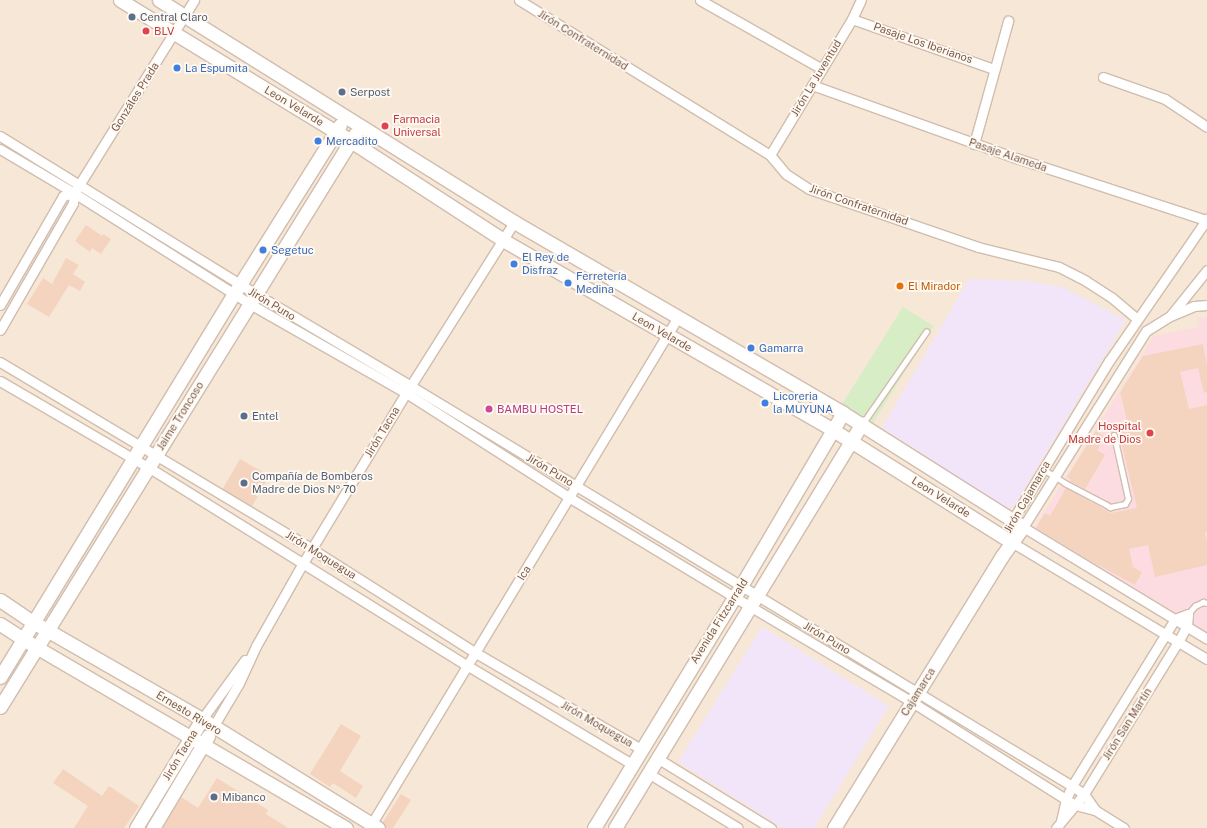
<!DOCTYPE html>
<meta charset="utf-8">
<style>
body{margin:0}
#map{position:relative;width:1207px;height:828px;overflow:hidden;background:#fdf5e9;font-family:"Public Sans",sans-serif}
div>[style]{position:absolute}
.residential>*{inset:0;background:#f6e7d7;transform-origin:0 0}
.education>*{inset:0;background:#f2e5fa}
.medical>*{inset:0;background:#fcdce0}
.green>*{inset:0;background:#d6edc6;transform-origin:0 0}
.building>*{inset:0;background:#f4d3bf;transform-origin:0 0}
.roads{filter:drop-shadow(1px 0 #d1bdad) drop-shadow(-1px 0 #d1bdad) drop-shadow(0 1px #d1bdad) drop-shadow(0 -1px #d1bdad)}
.lane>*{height:4.5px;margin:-2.25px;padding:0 2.25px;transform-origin:2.25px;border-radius:2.25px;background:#fff}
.street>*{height:9px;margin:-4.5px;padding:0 4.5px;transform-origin:4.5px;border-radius:4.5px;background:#fff}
.secondary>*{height:13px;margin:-6.5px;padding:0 6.5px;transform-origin:6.5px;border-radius:6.5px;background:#fff}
.dots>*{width:11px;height:11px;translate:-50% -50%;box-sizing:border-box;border:2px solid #fff9f1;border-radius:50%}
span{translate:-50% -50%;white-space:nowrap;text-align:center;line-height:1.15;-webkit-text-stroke:3.5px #fff9f1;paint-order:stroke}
.service-label{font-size:11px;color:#4e5e75}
.left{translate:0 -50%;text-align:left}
.health-label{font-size:11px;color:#be3a42}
.right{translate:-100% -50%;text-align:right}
.street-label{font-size:11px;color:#7a5b4b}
.shop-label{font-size:11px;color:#366cbe}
.food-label{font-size:11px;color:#c56008}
.hotel-label{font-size:11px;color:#b23c85}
</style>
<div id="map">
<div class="residential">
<div style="left:0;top:0;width:1207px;height:828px"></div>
</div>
<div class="education">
<div style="clip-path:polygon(969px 279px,1027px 281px,1062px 287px,1126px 320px,1014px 506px,1006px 508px,882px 428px)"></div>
<div style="clip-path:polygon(762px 627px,889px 706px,814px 828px,783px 828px,678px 762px)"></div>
</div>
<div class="medical">
<div style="clip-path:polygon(1207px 317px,1207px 634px,1033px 530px,1154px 336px,1199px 327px,1197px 318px)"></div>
</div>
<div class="green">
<div style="left:903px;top:307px;width:36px;height:115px;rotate:32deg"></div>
</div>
<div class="building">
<div style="clip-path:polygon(86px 225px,102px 236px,103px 234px,111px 239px,101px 254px,92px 248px,90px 252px,75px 241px)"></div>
<div style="clip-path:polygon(66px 258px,79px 265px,73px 274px,85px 282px,80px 291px,69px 285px,49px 317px,27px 304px,43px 278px,52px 284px)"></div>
<div style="clip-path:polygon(1203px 344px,1207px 366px,1207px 392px,1204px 393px,1198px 368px,1180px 372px,1189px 409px,1207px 405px,1207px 532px,1205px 533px,1207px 541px,1207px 565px,1155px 577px,1148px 545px,1129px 549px,1133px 567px,1142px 572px,1135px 585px,1087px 559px,1036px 528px,1045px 513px,1050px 516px,1066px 488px,1111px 513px,1137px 508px,1117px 425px,1127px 423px,1127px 420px,1120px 392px,1122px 391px,1122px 389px,1143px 356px)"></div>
<div style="clip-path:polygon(1096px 431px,1105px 437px,1097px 450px,1105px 455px,1085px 489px,1070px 481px,1071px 480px,1067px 477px)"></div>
<div style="left:240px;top:459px;width:34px;height:35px;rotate:30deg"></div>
<div style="clip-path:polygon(341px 724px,361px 736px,340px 771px,363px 786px,356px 798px,333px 783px,330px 787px,310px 774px)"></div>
<div style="clip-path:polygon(63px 769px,102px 796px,109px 786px,139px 806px,124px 828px,74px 828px,88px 806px,53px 783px)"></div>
<div style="clip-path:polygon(217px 778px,268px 810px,266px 814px,288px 828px,162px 828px,181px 797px,198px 808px)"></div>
<div style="clip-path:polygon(401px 794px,411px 800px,393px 828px,386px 828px,383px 822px)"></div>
</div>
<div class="roads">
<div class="lane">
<div style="left:863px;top:423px;width:111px;rotate:-55.3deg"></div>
<div style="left:1043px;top:469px;width:26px;rotate:32deg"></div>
<div style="left:1065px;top:483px;width:47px;rotate:27.6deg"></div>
<div style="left:1107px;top:505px;width:4px;rotate:34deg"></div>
<div style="left:1110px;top:507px;width:15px;rotate:-11deg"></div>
<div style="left:1125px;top:504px;width:6px;rotate:-59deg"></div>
<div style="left:1128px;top:499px;width:65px;rotate:-102.5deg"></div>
<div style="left:1188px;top:614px;width:11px;rotate:-49deg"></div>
<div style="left:1195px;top:606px;width:9px;rotate:-27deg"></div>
<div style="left:1203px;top:602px;width:4px;rotate:14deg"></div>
</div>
<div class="street">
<div style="left:519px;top:0;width:295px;rotate:31.7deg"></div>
<div style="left:770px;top:155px;width:25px;rotate:50deg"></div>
<div style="left:786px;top:174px;width:27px;rotate:33deg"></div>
<div style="left:809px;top:189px;width:179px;rotate:18.9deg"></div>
<div style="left:978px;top:247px;width:83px;rotate:13.9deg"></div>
<div style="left:1059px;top:267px;width:30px;rotate:27deg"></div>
<div style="left:1086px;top:281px;width:30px;rotate:33deg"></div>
<div style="left:1111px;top:297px;width:34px;rotate:40deg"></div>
<div style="left:700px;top:0;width:140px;rotate:29.5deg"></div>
<div style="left:852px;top:19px;width:151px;rotate:19.4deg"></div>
<div style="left:1103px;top:77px;width:66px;rotate:19.5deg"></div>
<div style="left:1165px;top:99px;width:50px;rotate:33.7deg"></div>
<div style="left:812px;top:85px;width:217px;rotate:19.7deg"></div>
<div style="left:1016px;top:158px;width:200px;rotate:18.1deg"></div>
<div style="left:0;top:136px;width:301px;rotate:31.7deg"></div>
<div style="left:256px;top:294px;width:180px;rotate:30.7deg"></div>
<div style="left:411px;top:386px;width:773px;rotate:31.18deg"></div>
<div style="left:1072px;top:786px;width:14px;rotate:34deg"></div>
<div style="left:1084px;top:794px;width:19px;rotate:55deg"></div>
<div style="left:974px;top:144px;width:128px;rotate:-74.5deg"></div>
<div style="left:0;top:149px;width:86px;rotate:30.7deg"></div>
<div style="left:74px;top:193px;width:208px;rotate:32.2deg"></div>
<div style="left:250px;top:304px;width:180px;rotate:29.7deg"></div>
<div style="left:406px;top:393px;width:195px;rotate:32.6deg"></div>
<div style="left:570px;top:498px;width:192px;rotate:31.1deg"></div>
<div style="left:734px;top:597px;width:207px;rotate:30.5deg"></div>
<div style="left:912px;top:702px;width:193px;rotate:32.3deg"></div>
<div style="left:1075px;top:805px;width:21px;rotate:14deg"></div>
<div style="left:1095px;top:810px;width:34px;rotate:32deg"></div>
<div style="left:770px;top:155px;width:159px;rotate:-58.9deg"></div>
<div style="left:852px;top:19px;width:21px;rotate:-65deg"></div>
<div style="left:0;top:305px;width:126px;rotate:-60deg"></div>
<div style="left:63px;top:196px;width:11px;rotate:-15deg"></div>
<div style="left:1207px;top:305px;width:13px;rotate:176deg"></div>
<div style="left:1194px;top:306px;width:26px;rotate:157deg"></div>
<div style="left:1170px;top:316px;width:28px;rotate:148deg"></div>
<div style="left:1146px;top:331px;width:231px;rotate:122.1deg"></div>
<div style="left:1023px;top:527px;width:215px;rotate:31.3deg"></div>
<div style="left:1170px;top:316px;width:59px;rotate:-51.2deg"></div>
<div style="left:0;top:330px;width:146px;rotate:-60.1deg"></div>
<div style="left:73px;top:203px;width:10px;rotate:-84deg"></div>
<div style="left:74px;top:193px;width:9px;rotate:-58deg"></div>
<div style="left:79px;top:185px;width:218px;rotate:-58.1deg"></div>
<div style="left:0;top:362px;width:364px;rotate:30.9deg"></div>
<div style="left:312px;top:549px;width:194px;rotate:32.4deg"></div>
<div style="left:476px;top:653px;width:191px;rotate:30.2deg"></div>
<div style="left:0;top:381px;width:171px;rotate:30.2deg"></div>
<div style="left:148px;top:467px;width:377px;rotate:31.9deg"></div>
<div style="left:468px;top:666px;width:191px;rotate:30.9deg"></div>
<div style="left:1012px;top:521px;width:187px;rotate:-58.8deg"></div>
<div style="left:1109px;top:361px;width:173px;rotate:-55.4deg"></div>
<div style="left:1013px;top:543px;width:226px;rotate:30.9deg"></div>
<div style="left:202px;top:719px;width:73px;rotate:-53.9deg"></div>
<div style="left:213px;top:727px;width:51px;rotate:-59.4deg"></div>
<div style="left:239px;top:683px;width:41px;rotate:-65.3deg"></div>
<div style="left:256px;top:646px;width:95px;rotate:-60.5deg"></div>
<div style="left:303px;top:563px;width:199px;rotate:-58.8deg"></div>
<div style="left:406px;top:393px;width:202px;rotate:-57.7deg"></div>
<div style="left:657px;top:758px;width:134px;rotate:31.6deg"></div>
<div style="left:648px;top:773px;width:105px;rotate:31.4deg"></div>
<div style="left:369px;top:828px;width:597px;rotate:-58.84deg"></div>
<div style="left:1056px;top:828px;width:44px;rotate:-50.5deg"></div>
<div style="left:1084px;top:794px;width:179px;rotate:-58.3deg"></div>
<div style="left:1178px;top:642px;width:18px;rotate:-61deg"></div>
<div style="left:1187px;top:626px;width:12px;rotate:-85deg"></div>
<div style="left:1188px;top:614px;width:14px;rotate:159deg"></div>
<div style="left:1175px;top:619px;width:196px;rotate:121.7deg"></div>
<div style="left:1072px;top:786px;width:14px;rotate:115deg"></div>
<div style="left:1066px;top:799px;width:22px;rotate:103deg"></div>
</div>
<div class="secondary">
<div style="left:120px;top:0;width:261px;rotate:31.4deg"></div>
<div style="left:343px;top:136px;width:191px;rotate:33deg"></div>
<div style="left:503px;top:240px;width:381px;rotate:29.9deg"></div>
<div style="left:833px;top:430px;width:213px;rotate:32.1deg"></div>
<div style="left:159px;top:0;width:419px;rotate:32deg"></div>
<div style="left:514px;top:222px;width:380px;rotate:30.1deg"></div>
<div style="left:843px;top:413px;width:213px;rotate:32.3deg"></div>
<div style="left:1023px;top:527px;width:36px;rotate:126deg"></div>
<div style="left:1002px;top:556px;width:320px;rotate:121.7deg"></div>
<div style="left:0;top:600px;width:40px;rotate:34deg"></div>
<div style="left:33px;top:622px;width:195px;rotate:29.9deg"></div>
<div style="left:202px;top:719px;width:207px;rotate:31.8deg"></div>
<div style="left:0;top:624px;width:43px;rotate:32.6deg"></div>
<div style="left:36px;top:647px;width:359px;rotate:30.3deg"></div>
<div style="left:0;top:677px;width:449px;rotate:-58.6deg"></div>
<div style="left:234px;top:294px;width:199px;rotate:-57.9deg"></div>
<div style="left:0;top:707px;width:674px;rotate:-58.22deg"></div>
<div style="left:136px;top:828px;width:127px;rotate:-58.8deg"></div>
<div style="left:153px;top:828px;width:107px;rotate:-59.1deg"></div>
<div style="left:594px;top:828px;width:283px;rotate:-58.7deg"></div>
<div style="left:741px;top:586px;width:201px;rotate:-59.5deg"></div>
<div style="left:615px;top:828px;width:474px;rotate:-58.6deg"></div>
</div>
</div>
<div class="dots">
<div style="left:132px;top:17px;background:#5c6f8a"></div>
<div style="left:146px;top:31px;background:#e0444e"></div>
<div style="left:177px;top:68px;background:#3f7fe0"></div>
<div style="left:342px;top:92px;background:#5c6f8a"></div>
<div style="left:385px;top:126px;background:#e0444e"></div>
<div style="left:318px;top:141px;background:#3f7fe0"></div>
<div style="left:263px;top:250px;background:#3f7fe0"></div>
<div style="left:514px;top:264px;background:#3f7fe0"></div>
<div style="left:568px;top:283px;background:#3f7fe0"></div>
<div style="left:900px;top:286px;background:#e8710a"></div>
<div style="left:751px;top:348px;background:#3f7fe0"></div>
<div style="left:765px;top:403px;background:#3f7fe0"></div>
<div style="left:489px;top:409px;background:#d1479c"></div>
<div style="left:244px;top:416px;background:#5c6f8a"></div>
<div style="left:1150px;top:433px;background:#e0444e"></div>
<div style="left:244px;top:483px;background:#5c6f8a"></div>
<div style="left:214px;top:797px;background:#5c6f8a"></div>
</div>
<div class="service-label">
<span class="left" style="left:140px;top:17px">Central Claro</span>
<span class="left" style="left:350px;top:92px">Serpost</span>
<span class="left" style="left:252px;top:416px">Entel</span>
<span class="left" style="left:252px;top:483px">Compañía de Bomberos<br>Madre de Dios Nº 70</span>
<span class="left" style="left:222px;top:797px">Mibanco</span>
</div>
<div class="health-label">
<span class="left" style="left:154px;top:31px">BLV</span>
<span class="left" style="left:393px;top:126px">Farmacia<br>Universal</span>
<span class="right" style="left:1141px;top:433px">Hospital<br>Madre de Dios</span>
</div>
<div class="street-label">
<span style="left:583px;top:40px;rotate:32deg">Jirón Confraternidad</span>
<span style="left:923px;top:43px;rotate:19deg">Pasaje Los Iberianos</span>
<span style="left:816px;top:78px;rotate:-59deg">Jirón La Juventud</span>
<span style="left:135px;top:97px;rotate:-58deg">Gonzáles Prada</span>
<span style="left:294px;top:106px;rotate:31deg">Leon Velarde</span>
<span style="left:1008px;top:155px;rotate:19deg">Pasaje Alameda</span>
<span style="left:859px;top:205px;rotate:19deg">Jirón Confraternidad</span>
<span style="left:272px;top:304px;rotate:31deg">Jirón Puno</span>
<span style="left:662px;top:332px;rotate:30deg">Leon Velarde</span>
<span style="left:180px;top:416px;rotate:-58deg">Jaime Troncoso</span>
<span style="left:382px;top:432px;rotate:-59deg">Jirón Tacna</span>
<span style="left:550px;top:470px;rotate:31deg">Jirón Puno</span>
<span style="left:941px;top:497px;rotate:32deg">Leon Velarde</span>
<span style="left:1027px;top:497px;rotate:-60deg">Jirón Cajamarca</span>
<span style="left:321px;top:555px;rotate:32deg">Jirón Moquegua</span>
<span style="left:524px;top:573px;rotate:-59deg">Ica</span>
<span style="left:719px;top:621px;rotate:-58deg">Avenida Fitzcarrald</span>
<span style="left:827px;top:638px;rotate:31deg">Jirón Puno</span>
<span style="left:918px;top:692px;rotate:-58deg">Cajamarca</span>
<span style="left:189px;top:713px;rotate:31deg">Ernesto Rivero</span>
<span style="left:597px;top:724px;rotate:30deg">Jirón Moquegua</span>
<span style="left:1127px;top:724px;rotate:-58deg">Jirón San Martín</span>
<span style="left:180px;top:755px;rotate:-59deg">Jirón Tacna</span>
</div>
<div class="shop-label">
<span class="left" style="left:185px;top:68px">La Espumita</span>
<span class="left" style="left:326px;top:141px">Mercadito</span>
<span class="left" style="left:271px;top:250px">Segetuc</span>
<span class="left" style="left:522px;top:264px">El Rey de<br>Disfraz</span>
<span class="left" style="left:576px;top:283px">Ferretería<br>Medina</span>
<span class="left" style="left:759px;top:348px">Gamarra</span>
<span class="left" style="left:773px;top:403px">Licoreria<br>la MUYUNA</span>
</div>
<div class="food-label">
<span class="left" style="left:908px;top:286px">El Mirador</span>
</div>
<div class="hotel-label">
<span class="left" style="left:497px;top:409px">BAMBU HOSTEL</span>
</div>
</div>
